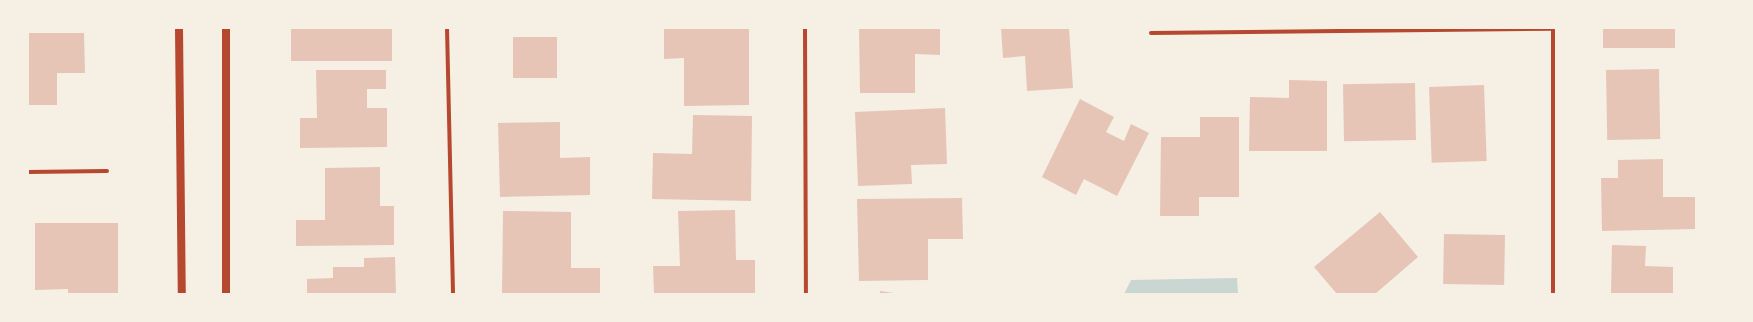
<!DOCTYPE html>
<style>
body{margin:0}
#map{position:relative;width:1753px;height:322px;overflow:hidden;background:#f6efe4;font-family:Mulish,sans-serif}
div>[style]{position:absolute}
.water>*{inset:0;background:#c9d6d2}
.building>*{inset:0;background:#e6c5b7;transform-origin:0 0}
.minor>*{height:4px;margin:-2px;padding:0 2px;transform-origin:2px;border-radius:2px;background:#b5482f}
.secondary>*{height:8px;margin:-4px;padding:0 4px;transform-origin:4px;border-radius:4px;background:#b5482f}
span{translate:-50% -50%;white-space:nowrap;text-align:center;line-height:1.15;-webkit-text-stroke:4px #f6efe4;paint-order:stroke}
.frame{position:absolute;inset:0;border:29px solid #f6efe4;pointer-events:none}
</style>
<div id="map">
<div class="water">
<div style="clip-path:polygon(1237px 278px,1238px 294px,1124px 294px,1131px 280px)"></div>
</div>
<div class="building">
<div style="left:291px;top:28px;width:101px;height:33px"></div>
<div style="clip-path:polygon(664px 28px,749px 28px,749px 105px,684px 106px,684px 58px,664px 59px)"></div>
<div style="clip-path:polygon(859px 28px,940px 28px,940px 55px,915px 54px,915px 93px,860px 93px)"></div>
<div style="clip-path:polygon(1001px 28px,1069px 28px,1073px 88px,1027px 91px,1025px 56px,1003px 58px)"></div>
<div style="left:1603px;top:28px;width:72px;height:20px"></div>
<div style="clip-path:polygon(28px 33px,84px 33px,85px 73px,57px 73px,57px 105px,28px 105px)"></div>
<div style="left:513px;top:37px;width:44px;height:41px"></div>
<div style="left:1659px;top:69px;width:70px;height:53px;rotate:89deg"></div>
<div style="clip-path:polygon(316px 70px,386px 70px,386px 89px,367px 89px,367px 108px,387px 108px,387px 147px,300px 148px,300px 118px,317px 118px)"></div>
<div style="clip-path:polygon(1289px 80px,1327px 81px,1327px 151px,1249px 151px,1250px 97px,1289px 98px)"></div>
<div style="left:1415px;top:83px;width:57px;height:72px;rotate:89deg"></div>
<div style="left:1484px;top:85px;width:76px;height:55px;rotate:88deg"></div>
<div style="clip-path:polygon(1080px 99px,1114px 117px,1106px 132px,1124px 141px,1131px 124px,1149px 133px,1117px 196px,1084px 179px,1076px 195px,1042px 177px)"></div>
<div style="clip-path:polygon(945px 108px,947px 164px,911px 165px,912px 184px,858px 186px,855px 112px)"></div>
<div style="clip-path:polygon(693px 115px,752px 116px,751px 201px,652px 199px,653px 153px,692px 154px)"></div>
<div style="clip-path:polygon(1200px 117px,1239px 117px,1239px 197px,1199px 197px,1199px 216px,1160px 216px,1161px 137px,1200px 137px)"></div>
<div style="clip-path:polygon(560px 122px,560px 158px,590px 157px,590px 195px,500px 197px,498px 123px)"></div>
<div style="clip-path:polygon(1663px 159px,1663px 197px,1695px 197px,1695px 229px,1602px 231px,1601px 178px,1618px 178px,1618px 160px)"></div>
<div style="clip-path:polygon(380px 167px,380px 206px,394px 206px,394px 245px,296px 246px,296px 220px,325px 220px,325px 168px)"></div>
<div style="clip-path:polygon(962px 198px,963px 239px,928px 239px,928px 280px,859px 281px,857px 199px)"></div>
<div style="clip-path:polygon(735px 210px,736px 260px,755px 260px,755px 294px,654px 294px,653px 266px,680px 266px,678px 211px)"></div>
<div style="clip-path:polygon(503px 211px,571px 212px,571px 268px,600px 268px,600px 294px,502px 294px)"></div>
<div style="clip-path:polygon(1380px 212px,1418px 257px,1375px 294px,1337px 294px,1314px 267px)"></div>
<div style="clip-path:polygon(35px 223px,118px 223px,118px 294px,68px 294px,68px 289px,35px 290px)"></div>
<div style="left:1444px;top:234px;width:61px;height:50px;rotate:1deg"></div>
<div style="clip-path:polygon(1612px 245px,1646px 246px,1645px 266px,1673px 267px,1673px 294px,1611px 294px)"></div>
<div style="clip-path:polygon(395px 257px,396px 294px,307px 294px,307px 279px,333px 278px,333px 267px,364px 267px,364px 258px)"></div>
<div style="clip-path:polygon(880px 291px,894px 293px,894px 294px,880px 294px)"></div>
</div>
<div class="minor">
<div style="left:447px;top:28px;width:266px;rotate:88.7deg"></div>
<div style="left:805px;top:28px;width:266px;rotate:89.8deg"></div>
<div style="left:1151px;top:33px;width:402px;rotate:-0.6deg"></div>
<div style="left:28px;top:172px;width:79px;rotate:-0.7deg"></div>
<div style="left:1553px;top:294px;width:266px;rotate:-90deg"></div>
</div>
<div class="secondary">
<div style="left:179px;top:28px;width:266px;rotate:89.4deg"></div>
<div style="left:226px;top:28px;width:266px;rotate:90deg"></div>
</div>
<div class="frame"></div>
</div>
